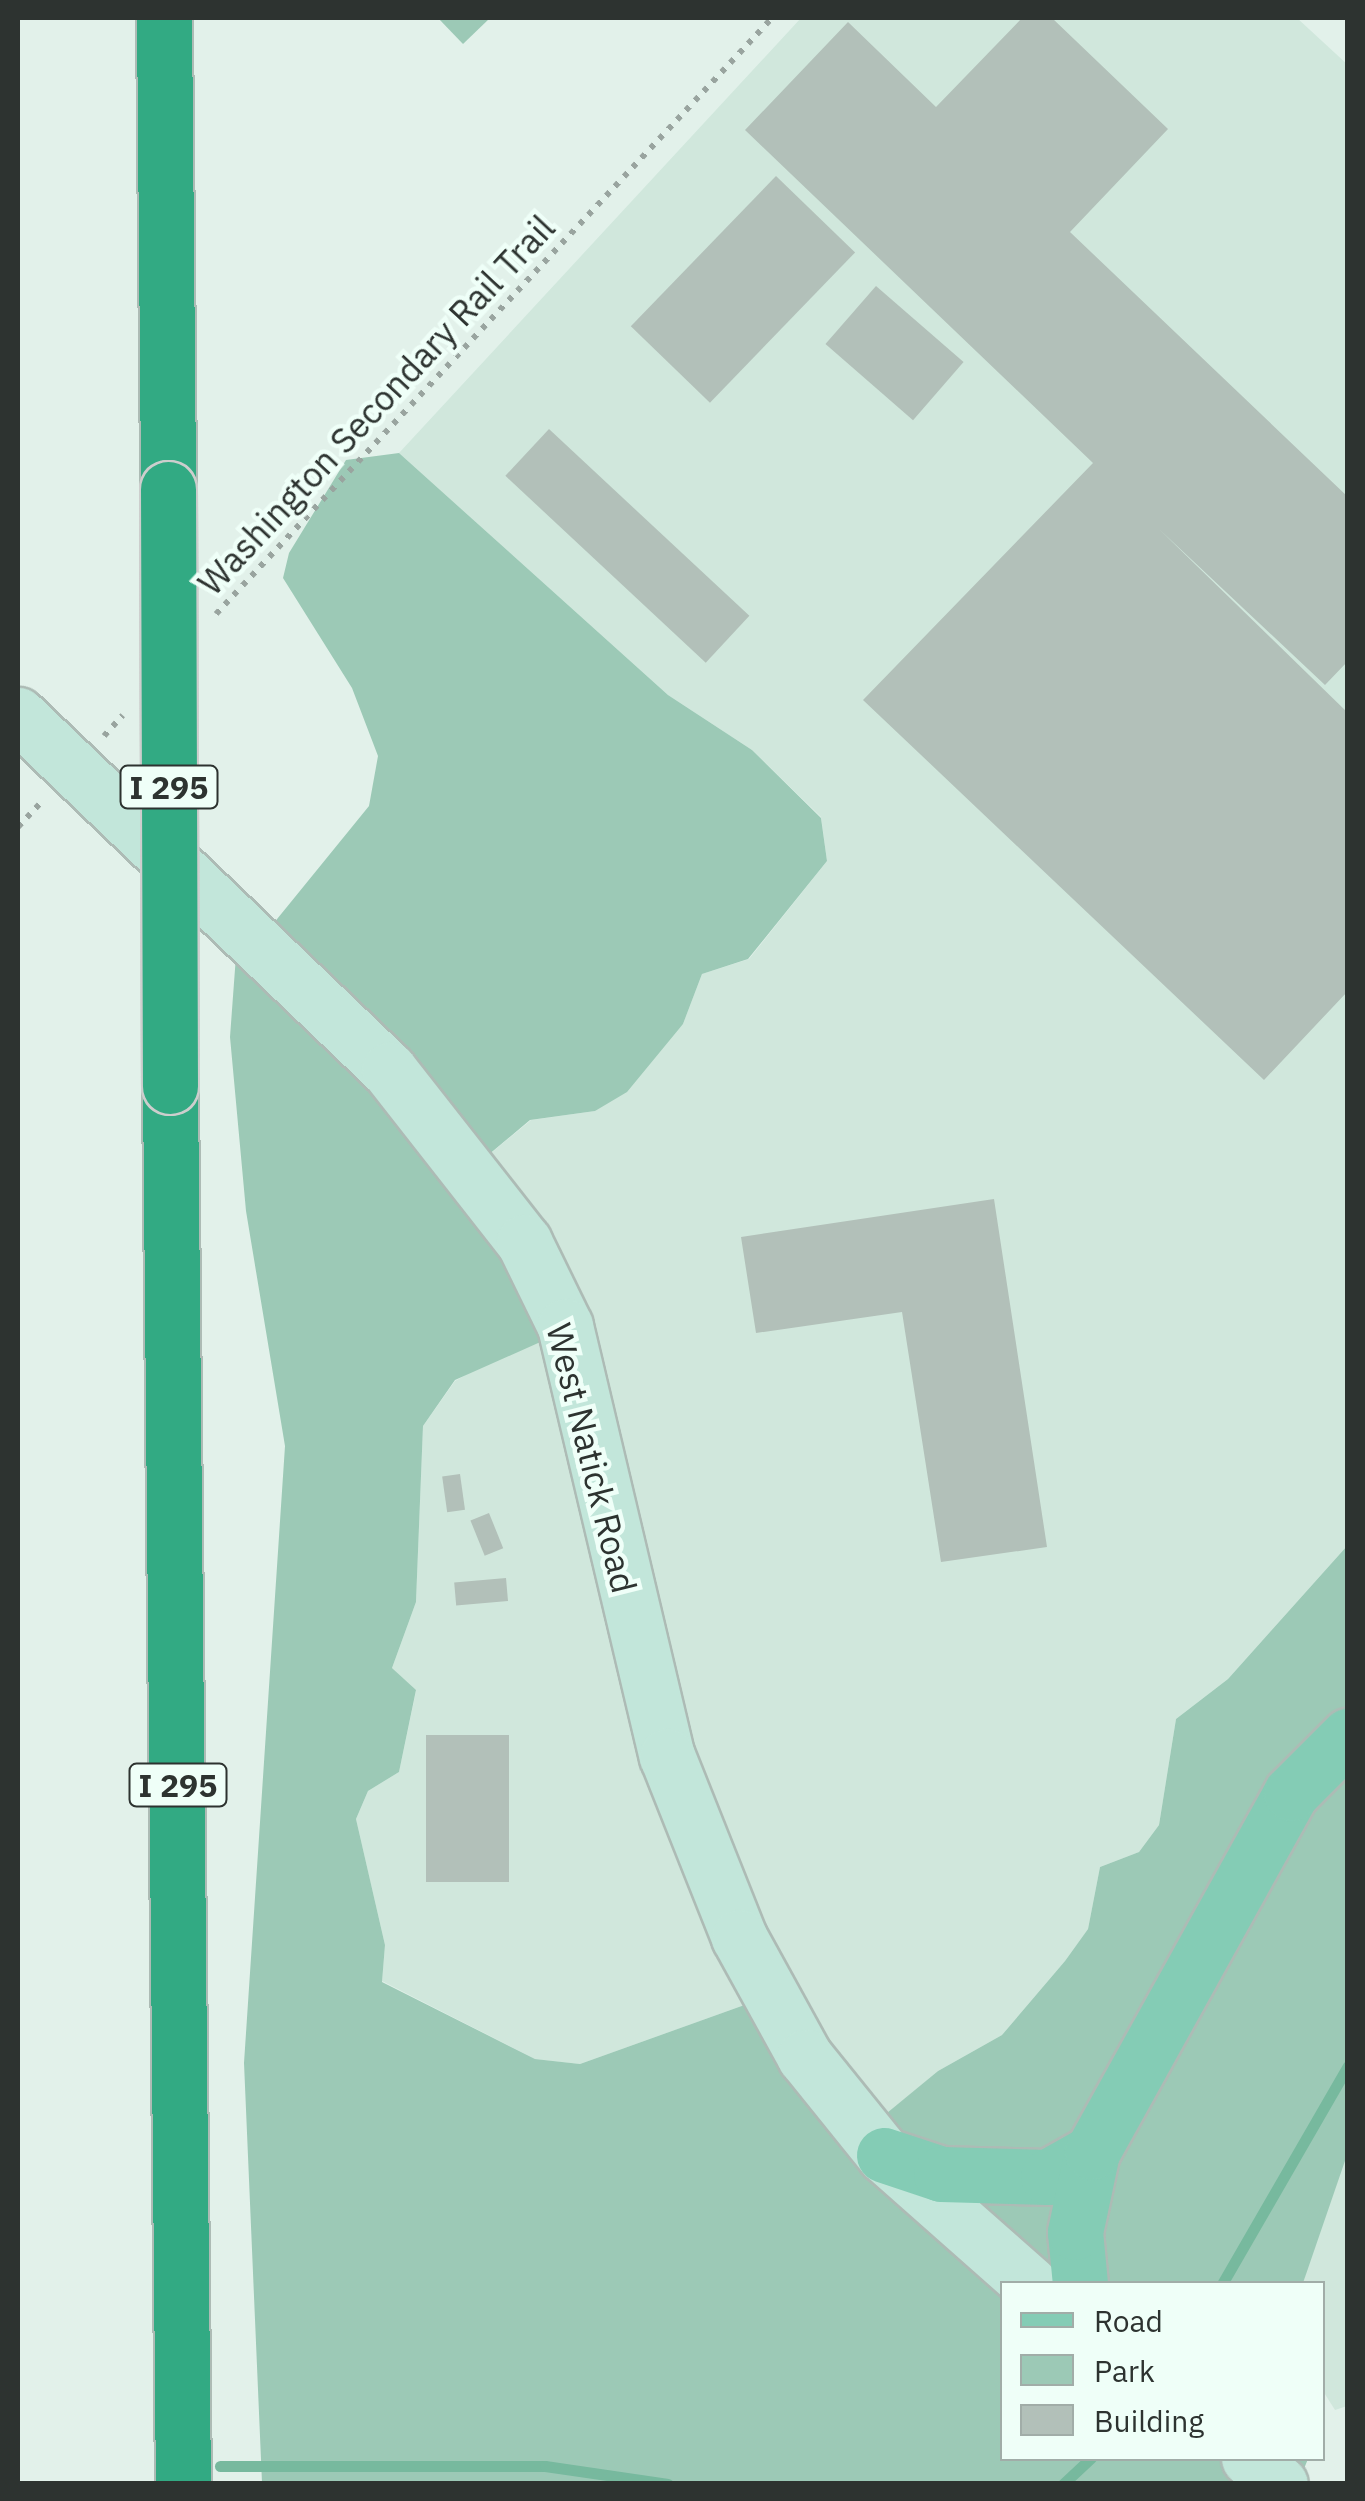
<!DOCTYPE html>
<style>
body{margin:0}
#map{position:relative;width:1365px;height:2501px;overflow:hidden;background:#e2f1ea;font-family:"IBM Plex Sans",sans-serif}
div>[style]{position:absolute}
.built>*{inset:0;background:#d0e7dc}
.green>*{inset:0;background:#9cc9b6}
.stream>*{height:11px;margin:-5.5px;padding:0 5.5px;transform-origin:5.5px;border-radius:5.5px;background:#77b99e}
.building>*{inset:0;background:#b2c0b9;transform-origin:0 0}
.path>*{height:6px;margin-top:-3px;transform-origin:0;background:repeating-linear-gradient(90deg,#99a49f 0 5px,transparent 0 13px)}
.roads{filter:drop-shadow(2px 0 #adbbb5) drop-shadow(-2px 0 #adbbb5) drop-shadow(0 2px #adbbb5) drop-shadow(0 -2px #adbbb5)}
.secondary>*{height:55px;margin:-27.5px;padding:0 27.5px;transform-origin:27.5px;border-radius:27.5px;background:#c2e6da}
.primary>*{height:55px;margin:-27.5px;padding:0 27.5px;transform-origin:27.5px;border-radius:27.5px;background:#84ccb5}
.highway>*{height:55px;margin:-27.5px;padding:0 27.5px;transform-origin:27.5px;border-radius:27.5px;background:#32aa83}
.bridges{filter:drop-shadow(2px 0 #cdcecd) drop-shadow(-2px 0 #cdcecd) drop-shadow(0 2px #cdcecd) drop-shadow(0 -2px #cdcecd)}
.highway-bridge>*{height:55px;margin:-27.5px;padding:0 27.5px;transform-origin:27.5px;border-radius:27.5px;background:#32aa83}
span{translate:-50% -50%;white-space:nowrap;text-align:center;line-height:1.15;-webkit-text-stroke:9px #effff8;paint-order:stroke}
.shield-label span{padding:2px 8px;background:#effff8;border:2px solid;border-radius:8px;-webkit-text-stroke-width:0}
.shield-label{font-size:32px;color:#2d3330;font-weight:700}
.street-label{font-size:35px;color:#2d3330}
.frame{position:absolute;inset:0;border:20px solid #2d3330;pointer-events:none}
.legend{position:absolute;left:1000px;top:2281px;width:325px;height:180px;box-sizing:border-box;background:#effff8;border:2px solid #a1ada8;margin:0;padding:12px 18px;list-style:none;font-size:30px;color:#2d3330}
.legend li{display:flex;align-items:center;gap:20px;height:50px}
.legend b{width:50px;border:2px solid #a1ada8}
</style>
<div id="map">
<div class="built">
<div style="clip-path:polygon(801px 18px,1297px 18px,1348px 65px,1347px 1546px,1228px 1679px,1176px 1719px,1159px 1825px,1139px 1852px,1100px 1867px,1088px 1929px,1065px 1961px,1002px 2035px,938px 2071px,870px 2128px,750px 2003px,580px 2064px,535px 2059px,382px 1981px,385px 1945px,356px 1819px,368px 1791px,399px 1772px,416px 1691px,392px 1668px,416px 1602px,423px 1426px,455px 1381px,484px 1365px,468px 1172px,531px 1120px,595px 1111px,683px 1024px,702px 974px,749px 959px,827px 861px,821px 817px,752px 750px,668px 695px,399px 453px)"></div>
<div style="clip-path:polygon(1347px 2151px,1347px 2406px,1335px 2410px,1323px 2391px,1322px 2284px,1303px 2284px,1331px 2177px)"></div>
</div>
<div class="green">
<div style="clip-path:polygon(438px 18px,490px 18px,463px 44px)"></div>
<div style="clip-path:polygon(399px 453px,668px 695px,752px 750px,821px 818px,827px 861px,748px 959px,702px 974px,683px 1024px,627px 1092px,595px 1111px,530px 1120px,469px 1171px,556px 1335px,455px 1380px,423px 1426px,416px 1602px,392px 1668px,416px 1690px,399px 1772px,368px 1791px,356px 1819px,385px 1945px,382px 1982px,535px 2059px,580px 2064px,750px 2003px,870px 2127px,938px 2071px,1002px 2035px,1065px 1961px,1088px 1929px,1100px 1867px,1139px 1852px,1159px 1825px,1176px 1719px,1228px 1679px,1347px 1546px,1347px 2155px,1303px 2283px,1002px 2284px,1002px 2458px,1308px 2459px,1298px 2483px,262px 2483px,244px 2063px,285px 1446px,246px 1211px,230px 1037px,237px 942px,260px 940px,369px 806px,378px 756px,352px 688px,283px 578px,289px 553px,346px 460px)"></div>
</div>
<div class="stream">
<div style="left:1222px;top:2284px;width:252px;rotate:-60deg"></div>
<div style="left:220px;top:2466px;width:325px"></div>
<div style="left:545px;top:2466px;width:124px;rotate:8.3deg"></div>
<div style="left:1063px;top:2484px;width:38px;rotate:-43deg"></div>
</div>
<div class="building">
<div style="clip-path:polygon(1022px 18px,1052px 18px,1168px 129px,1070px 232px,1348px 497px,1348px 661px,1325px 685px,1159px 529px,1348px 713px,1348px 991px,1264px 1080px,863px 700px,1093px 463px,745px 130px,848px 22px,936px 107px)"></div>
<div style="left:776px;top:176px;width:110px;height:209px;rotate:44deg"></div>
<div style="left:876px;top:286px;width:116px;height:77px;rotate:41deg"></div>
<div style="left:549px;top:429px;width:274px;height:64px;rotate:43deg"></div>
<div style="clip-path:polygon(994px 1199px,1047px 1547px,941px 1562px,902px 1312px,756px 1333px,741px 1237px)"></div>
<div style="left:460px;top:1474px;width:36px;height:18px;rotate:82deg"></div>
<div style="left:489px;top:1513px;width:38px;height:20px;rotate:68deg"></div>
<div style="left:506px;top:1578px;width:23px;height:52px;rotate:85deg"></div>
<div style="left:426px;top:1735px;width:83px;height:147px"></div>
</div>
<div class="path">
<div style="left:216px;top:614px;width:815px;rotate:-46.99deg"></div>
<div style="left:104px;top:736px;width:28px;rotate:-48deg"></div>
<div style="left:18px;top:827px;width:38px;rotate:-47deg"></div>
</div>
<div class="roads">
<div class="secondary">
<div style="left:18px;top:715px;width:513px;rotate:43.74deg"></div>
<div style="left:389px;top:1070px;width:219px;rotate:51.9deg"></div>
<div style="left:524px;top:1242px;width:93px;rotate:64deg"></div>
<div style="left:565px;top:1326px;width:442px;rotate:76.7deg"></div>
<div style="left:667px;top:1756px;width:195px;rotate:68.3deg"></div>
<div style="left:739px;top:1937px;width:137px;rotate:61.2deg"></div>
<div style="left:805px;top:2057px;width:126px;rotate:51.1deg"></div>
<div style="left:884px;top:2155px;width:195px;rotate:41.5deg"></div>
<div style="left:1249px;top:2458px;width:40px;rotate:40deg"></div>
</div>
<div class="primary">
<div style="left:884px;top:2155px;width:60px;rotate:18.4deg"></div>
<div style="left:941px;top:2174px;width:107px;rotate:1.6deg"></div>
<div style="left:1048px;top:2177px;width:51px;rotate:-29.6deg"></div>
<div style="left:1080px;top:2284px;width:52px;rotate:-95.5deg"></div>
<div style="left:1075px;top:2232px;width:82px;rotate:-78deg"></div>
<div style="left:1092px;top:2152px;width:410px;rotate:-61deg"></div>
<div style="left:1291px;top:1793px;width:81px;rotate:-45deg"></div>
</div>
<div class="highway">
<div style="left:164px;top:18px;width:471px;rotate:89.5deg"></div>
<div style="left:170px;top:1086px;width:1398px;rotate:89.47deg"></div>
</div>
</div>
<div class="bridges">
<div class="highway-bridge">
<div style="left:168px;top:489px;width:597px;rotate:89.81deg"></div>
</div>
</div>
<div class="shield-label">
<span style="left:169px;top:787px">I 295</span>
<span style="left:178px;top:1785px">I 295</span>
</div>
<div class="street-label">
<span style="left:376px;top:405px;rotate:-47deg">Washington Secondary Rail Trail</span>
<span style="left:592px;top:1458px;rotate:76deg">West Natick Road</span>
</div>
<div class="frame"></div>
<ul class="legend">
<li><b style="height:12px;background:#84ccb5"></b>Road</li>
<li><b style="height:28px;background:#9cc9b6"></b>Park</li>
<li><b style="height:28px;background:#b2c0b9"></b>Building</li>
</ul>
</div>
